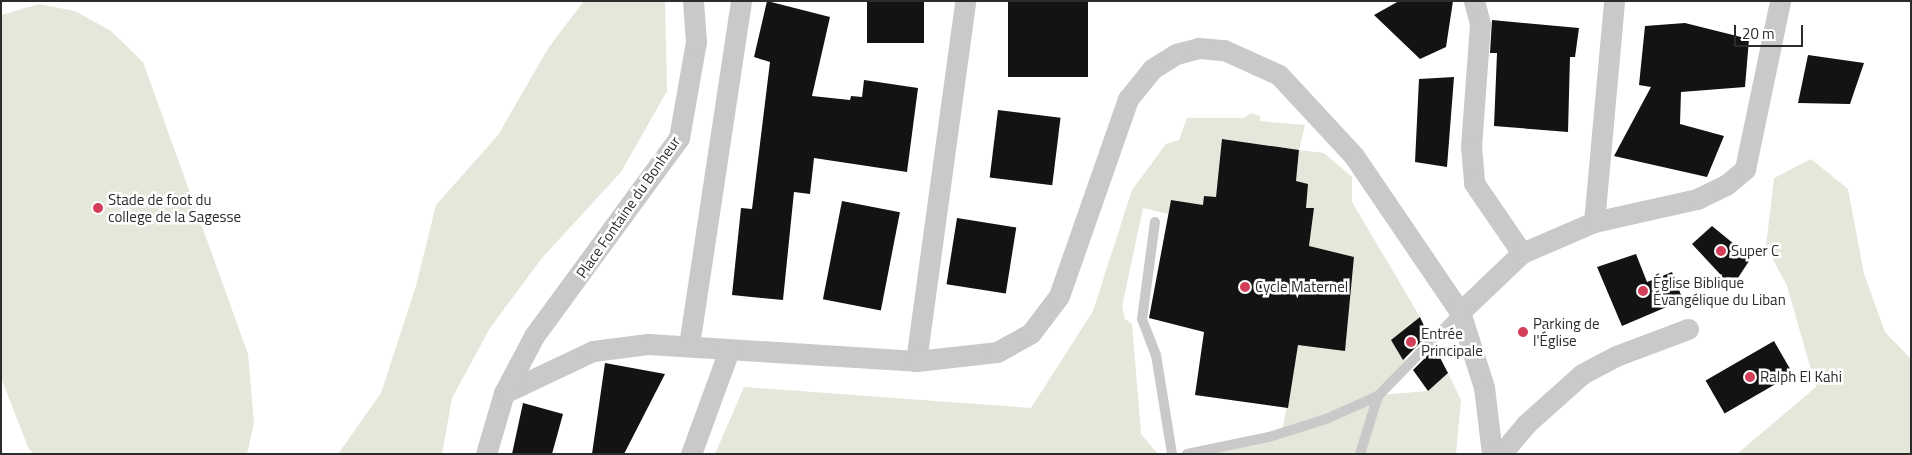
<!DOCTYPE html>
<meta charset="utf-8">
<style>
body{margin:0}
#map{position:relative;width:1912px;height:455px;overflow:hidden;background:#fff;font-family:"Titillium Web",sans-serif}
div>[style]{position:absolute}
.green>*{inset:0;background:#e3e8db}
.building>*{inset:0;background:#131313;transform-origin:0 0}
.service>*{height:10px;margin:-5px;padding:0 5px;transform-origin:5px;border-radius:5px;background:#c9c9c9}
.minor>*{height:21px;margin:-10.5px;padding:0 10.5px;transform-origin:10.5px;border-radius:10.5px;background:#c9c9c9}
.dots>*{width:14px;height:14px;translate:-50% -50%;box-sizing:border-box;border:2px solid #fff;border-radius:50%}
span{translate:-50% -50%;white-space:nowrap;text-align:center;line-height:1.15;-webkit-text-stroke:5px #fff;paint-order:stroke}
.poi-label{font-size:15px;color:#2c2c2c}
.left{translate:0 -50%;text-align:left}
.street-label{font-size:15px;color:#2c2c2c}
.frame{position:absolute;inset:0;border:2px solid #2c2c2c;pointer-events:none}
.scale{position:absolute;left:1734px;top:25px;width:69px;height:22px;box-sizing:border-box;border:2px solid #2c2c2c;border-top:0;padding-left:6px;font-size:15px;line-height:18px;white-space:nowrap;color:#2c2c2c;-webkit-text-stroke:4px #fff;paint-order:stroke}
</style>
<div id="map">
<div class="green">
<div style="clip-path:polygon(584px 1px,665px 1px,667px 91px,621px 172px,542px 258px,490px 328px,452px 398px,442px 454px,338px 454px,381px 393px,416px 286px,436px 205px,498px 135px,549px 47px)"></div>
<div style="clip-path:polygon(39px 4px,75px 11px,111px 31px,143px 62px,248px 354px,254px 423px,247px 454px,33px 454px,28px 447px,1px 378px,1px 15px)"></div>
<div style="clip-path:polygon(1251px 113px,1260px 116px,1260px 121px,1305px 125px,1299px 150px,1324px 153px,1352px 177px,1352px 202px,1420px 317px,1391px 340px,1410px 366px,1379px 395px,1428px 391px,1448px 373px,1461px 400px,1456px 454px,1187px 454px,1282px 432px,1298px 345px,1347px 331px,1354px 257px,1308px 250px,1314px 209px,1306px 208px,1296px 181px,1299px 150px,1223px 139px,1215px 207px,1171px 200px,1168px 214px,1143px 208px,1122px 307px,1125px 319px,1132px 324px,1141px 434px,1158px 454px,715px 454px,744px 387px,1031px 408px,1093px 311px,1132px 190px,1166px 144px,1179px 140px,1187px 118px,1244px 118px)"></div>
<div style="clip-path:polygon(1811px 159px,1848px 189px,1864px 274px,1885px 332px,1911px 359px,1911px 454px,1737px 454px,1816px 387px,1787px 286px,1766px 246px,1774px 178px)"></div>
</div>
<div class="building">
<div style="clip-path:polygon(767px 1px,830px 17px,812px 96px,850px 100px,851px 96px,862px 97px,864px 80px,918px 88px,907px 172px,814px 158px,810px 194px,794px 192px,783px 300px,732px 295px,741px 208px,752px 209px,770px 62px,754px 57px)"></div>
<div style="left:867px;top:1px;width:57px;height:42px"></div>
<div style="left:1008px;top:1px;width:80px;height:76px"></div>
<div style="clip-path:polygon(1399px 1px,1453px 1px,1446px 47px,1420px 59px,1374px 15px)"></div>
<div style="clip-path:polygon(1492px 20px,1579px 28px,1575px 57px,1570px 57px,1568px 132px,1494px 126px,1497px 53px,1490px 53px)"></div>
<div style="clip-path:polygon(1685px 23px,1749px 39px,1745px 87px,1681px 92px,1680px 124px,1724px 136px,1707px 177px,1614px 156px,1651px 87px,1639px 85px,1645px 26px)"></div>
<div style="clip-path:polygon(1808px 55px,1864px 63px,1850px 104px,1798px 103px)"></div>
<div style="clip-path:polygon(1454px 77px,1447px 167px,1415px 162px,1419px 79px)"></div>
<div style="left:998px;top:110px;width:63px;height:68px;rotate:7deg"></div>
<div style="clip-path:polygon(1222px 139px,1299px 150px,1296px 181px,1308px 184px,1306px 208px,1314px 208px,1309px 246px,1354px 257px,1345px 351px,1298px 345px,1288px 408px,1195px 395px,1204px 332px,1149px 318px,1171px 200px,1203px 205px,1204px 196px,1216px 197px)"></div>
<div style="left:842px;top:201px;width:59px;height:100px;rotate:11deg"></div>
<div style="left:957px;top:218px;width:60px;height:67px;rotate:9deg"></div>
<div style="clip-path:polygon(1712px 226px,1751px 258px,1732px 287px,1692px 244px)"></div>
<div style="clip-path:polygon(1636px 254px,1647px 282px,1672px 272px,1683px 300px,1622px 326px,1597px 267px)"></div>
<div style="clip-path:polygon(1420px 317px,1428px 335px,1403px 360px,1391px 340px)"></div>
<div style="left:1774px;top:341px;width:38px;height:79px;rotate:60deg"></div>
<div style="clip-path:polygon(1435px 348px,1448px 373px,1428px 391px,1413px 370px)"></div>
<div style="clip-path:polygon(605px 363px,665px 374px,624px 454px,592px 454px)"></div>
<div style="clip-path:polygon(523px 403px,563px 414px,552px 454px,512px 454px)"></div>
</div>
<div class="service">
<div style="left:1155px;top:222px;width:98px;rotate:97.6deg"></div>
<div style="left:1142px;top:319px;width:39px;rotate:69deg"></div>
<div style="left:1156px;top:355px;width:100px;rotate:80.8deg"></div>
<div style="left:1187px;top:454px;width:84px;rotate:-11.7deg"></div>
<div style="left:1269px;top:437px;width:60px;rotate:-17.5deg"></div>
<div style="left:1326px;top:419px;width:57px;rotate:-23.9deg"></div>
<div style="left:1378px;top:396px;width:117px;rotate:-45.7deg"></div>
<div style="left:1360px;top:454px;width:61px;rotate:-72.8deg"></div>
</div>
<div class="minor">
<div style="left:1474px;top:1px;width:24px;rotate:75deg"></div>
<div style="left:1480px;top:24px;width:122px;rotate:94.2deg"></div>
<div style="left:1471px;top:146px;width:37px;rotate:85deg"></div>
<div style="left:1474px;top:183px;width:85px;rotate:55.6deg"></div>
<div style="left:1594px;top:222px;width:222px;rotate:-84.8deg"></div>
<div style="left:1460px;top:312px;width:86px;rotate:-43.6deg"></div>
<div style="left:1522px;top:253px;width:78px;rotate:-23.3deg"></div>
<div style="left:1594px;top:222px;width:106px;rotate:-12.6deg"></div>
<div style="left:1697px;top:199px;width:32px;rotate:-26deg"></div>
<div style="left:1726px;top:185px;width:25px;rotate:-40deg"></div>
<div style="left:1745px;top:169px;width:172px;rotate:-78.2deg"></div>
<div style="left:689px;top:345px;width:348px;rotate:-81.4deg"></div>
<div style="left:916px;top:361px;width:363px;rotate:-82.2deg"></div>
<div style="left:504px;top:393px;width:98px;rotate:-25.3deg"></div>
<div style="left:593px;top:351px;width:55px;rotate:-7.3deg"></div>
<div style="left:648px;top:344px;width:269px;rotate:3.6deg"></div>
<div style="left:916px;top:361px;width:81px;rotate:-6.3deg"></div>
<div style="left:997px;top:352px;width:39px;rotate:-29deg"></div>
<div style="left:1031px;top:333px;width:46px;rotate:-52.9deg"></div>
<div style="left:1059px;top:296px;width:209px;rotate:-70.7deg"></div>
<div style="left:1128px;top:99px;width:38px;rotate:-51deg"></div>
<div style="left:1152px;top:69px;width:28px;rotate:-32deg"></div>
<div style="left:1176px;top:54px;width:24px;rotate:-15deg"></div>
<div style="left:1199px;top:48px;width:25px;rotate:5deg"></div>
<div style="left:1224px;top:50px;width:60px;rotate:24.4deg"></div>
<div style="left:1279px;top:75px;width:110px;rotate:47.2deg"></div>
<div style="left:1354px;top:156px;width:189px;rotate:55.8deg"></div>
<div style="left:1460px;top:312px;width:79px;rotate:72.3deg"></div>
<div style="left:1484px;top:387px;width:67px;rotate:83.2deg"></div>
<div style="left:486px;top:454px;width:64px;rotate:-73.6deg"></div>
<div style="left:504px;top:393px;width:64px;rotate:-62.2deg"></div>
<div style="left:534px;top:336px;width:245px;rotate:-53.8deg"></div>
<div style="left:679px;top:138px;width:97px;rotate:-80deg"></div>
<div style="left:696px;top:42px;width:41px;rotate:-94.2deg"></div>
<div style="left:691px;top:454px;width:111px;rotate:-69.9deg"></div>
<div style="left:1501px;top:454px;width:38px;rotate:-50deg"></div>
<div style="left:1525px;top:425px;width:76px;rotate:-41.8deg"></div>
<div style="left:1582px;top:374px;width:38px;rotate:-28deg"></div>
<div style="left:1616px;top:356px;width:77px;rotate:-20.6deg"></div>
</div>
<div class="dots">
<div style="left:98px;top:208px;background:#d33e58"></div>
<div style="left:1721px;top:251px;background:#d33e58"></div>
<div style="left:1245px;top:287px;background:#d33e58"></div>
<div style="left:1643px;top:291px;background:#d33e58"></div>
<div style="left:1523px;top:332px;background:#d33e58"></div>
<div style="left:1411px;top:342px;background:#d33e58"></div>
<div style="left:1750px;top:377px;background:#d33e58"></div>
</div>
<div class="poi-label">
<span class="left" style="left:108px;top:208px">Stade de foot du<br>college de la Sagesse</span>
<span class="left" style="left:1731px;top:251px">Super C</span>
<span class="left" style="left:1653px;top:291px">Église Biblique<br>Évangélique du Liban</span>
<span class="left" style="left:1255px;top:287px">Cycle Maternel</span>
<span class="left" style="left:1533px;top:332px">Parking de<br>l'Église</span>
<span class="left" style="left:1421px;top:342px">Entrée<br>Principale</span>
<span class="left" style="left:1760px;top:377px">Ralph El Kahi</span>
</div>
<div class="street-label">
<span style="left:628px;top:207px;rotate:-55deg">Place Fontaine du Bonheur</span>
</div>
<div class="frame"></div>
<div class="scale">20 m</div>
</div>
